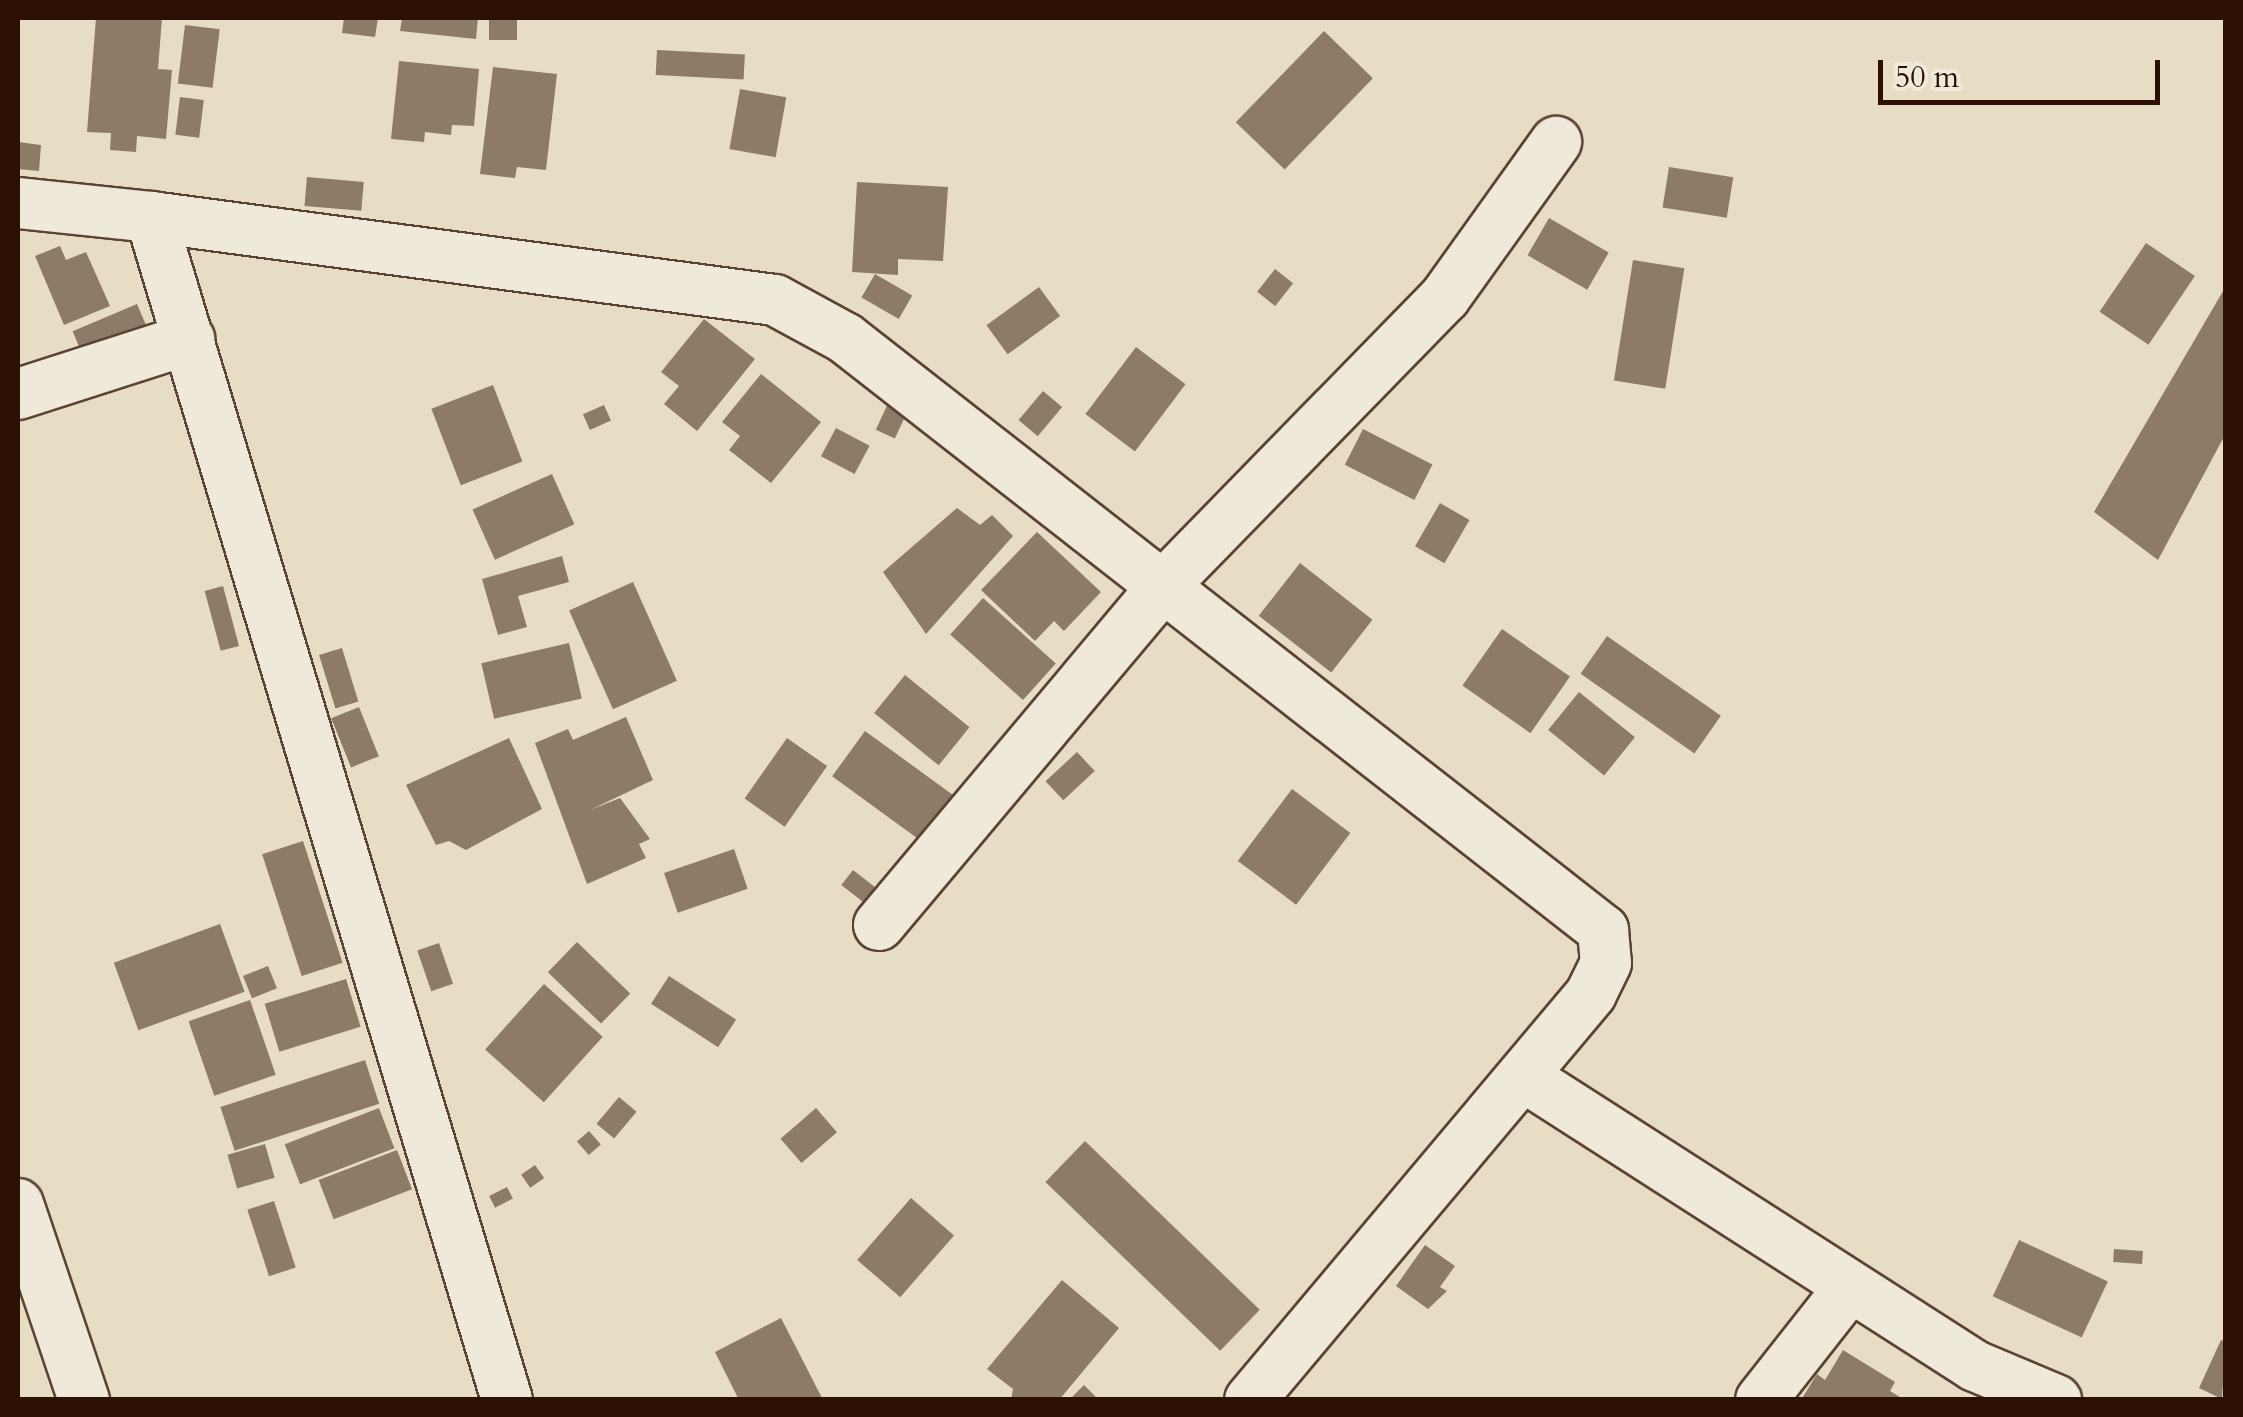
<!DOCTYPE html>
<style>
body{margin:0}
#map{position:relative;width:2243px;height:1417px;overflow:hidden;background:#e7ddc4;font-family:Cardo,serif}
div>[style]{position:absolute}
.building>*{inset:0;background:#8d7b67;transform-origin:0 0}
.roads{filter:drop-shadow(2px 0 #5b4333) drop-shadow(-2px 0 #5b4333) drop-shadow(0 2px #5b4333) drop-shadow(0 -2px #5b4333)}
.minor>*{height:50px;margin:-25px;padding:0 25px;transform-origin:25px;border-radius:25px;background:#efe9d9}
span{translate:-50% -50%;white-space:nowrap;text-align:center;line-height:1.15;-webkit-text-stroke:8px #efe9d9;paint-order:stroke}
.frame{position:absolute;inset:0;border:20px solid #2c1003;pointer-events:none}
.scale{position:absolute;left:1878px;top:60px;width:282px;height:45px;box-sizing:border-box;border:5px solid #2c1003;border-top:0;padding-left:12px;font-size:30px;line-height:35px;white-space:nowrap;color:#2c1003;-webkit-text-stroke:8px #efe9d9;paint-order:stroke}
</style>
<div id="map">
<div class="building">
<div style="clip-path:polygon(96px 18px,162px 18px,158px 69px,172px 70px,166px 139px,137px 136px,136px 152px,110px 150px,111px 133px,87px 132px)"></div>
<div style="clip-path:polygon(344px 18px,378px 18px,375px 37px,342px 33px)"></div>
<div style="clip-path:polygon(402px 18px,478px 18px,476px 39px,400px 31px)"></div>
<div style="left:489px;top:18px;width:28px;height:22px"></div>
<div style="left:185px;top:25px;width:35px;height:59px;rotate:7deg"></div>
<div style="left:1324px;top:31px;width:68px;height:127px;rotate:44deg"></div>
<div style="left:657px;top:50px;width:88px;height:25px;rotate:3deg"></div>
<div style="clip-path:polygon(399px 61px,479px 69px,474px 126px,452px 125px,451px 135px,425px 132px,424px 142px,391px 139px)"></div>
<div style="clip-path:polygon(493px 67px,557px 74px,546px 170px,517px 167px,515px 178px,480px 174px)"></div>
<div style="left:740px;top:89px;width:47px;height:61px;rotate:10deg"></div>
<div style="left:180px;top:97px;width:24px;height:38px;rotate:7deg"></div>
<div style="clip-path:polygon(18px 142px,41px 145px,39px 171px,18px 169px)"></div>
<div style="left:1669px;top:167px;width:65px;height:41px;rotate:9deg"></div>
<div style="left:307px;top:177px;width:57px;height:29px;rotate:5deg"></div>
<div style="clip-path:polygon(857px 182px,948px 187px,943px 261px,898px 259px,898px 275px,852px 272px)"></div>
<div style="left:1549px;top:218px;width:69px;height:43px;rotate:30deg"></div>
<div style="left:2146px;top:243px;width:59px;height:83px;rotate:34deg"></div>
<div style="clip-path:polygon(60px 246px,66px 260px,86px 252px,110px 306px,64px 325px,35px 256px)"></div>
<div style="left:1633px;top:260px;width:52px;height:122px;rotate:9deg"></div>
<div style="left:1275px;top:269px;width:23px;height:29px;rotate:38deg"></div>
<div style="left:875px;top:274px;width:43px;height:27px;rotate:30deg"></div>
<div style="clip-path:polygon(2226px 286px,2226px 433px,2158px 560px,2094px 512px)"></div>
<div style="left:1039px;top:287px;width:36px;height:65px;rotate:54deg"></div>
<div style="left:137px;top:304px;width:30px;height:70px;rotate:67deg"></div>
<div style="clip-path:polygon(704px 319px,755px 359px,697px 431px,664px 404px,679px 386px,661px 372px)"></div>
<div style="left:1136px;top:347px;width:62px;height:84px;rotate:37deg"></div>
<div style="clip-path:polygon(761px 374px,821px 422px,771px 483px,729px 450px,740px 436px,722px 422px)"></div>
<div style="left:493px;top:385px;width:82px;height:66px;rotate:69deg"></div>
<div style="left:1043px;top:391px;width:25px;height:38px;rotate:40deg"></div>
<div style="left:891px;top:397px;width:21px;height:36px;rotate:25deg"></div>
<div style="left:604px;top:405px;width:17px;height:23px;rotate:66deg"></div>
<div style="left:836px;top:428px;width:38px;height:32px;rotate:28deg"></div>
<div style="left:1363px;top:429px;width:78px;height:40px;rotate:27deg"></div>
<div style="left:552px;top:474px;width:55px;height:87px;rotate:66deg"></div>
<div style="left:1440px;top:503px;width:34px;height:50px;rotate:30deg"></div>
<div style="clip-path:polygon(957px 508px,980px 525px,992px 515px,1013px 536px,926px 634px,883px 572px)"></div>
<div style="clip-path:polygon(1037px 532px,1101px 592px,1064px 631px,1054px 621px,1035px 641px,981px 590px)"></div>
<div style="clip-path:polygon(562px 556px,569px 582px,518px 596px,527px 627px,498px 635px,482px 579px)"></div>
<div style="left:1300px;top:563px;width:92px;height:67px;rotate:38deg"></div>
<div style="left:633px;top:582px;width:108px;height:70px;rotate:66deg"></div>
<div style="left:223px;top:586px;width:62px;height:19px;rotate:75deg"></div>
<div style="left:983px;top:598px;width:98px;height:49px;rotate:42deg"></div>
<div style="left:1502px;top:629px;width:83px;height:69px;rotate:35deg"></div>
<div style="left:1607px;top:636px;width:139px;height:46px;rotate:35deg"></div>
<div style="left:569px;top:643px;width:57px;height:90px;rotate:77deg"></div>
<div style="left:342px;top:648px;width:56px;height:24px;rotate:73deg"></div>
<div style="left:905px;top:675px;width:83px;height:49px;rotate:39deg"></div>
<div style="left:1579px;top:692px;width:72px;height:49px;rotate:39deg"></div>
<div style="left:359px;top:707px;width:53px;height:30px;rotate:68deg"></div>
<div style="clip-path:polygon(626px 717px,653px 780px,590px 810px,620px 798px,650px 839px,639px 844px,646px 858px,587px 884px,535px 743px,568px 729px,573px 740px)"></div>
<div style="left:865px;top:731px;width:110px;height:56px;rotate:36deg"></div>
<div style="clip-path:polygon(509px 738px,542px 809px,466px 850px,449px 841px,436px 845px,406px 785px)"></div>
<div style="left:787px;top:738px;width:49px;height:74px;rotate:35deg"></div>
<div style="left:1077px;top:752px;width:26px;height:43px;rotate:47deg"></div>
<div style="left:1292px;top:789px;width:73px;height:90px;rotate:37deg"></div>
<div style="left:303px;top:841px;width:128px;height:43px;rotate:72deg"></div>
<div style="left:734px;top:849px;width:42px;height:74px;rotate:71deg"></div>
<div style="left:853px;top:870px;width:29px;height:19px;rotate:38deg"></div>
<div style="left:220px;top:924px;width:72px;height:113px;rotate:70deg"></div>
<div style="left:577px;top:942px;width:74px;height:42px;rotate:44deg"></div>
<div style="left:439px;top:943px;width:43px;height:23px;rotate:71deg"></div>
<div style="left:268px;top:966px;width:24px;height:27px;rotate:68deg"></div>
<div style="left:669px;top:976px;width:80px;height:33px;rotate:33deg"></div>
<div style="left:346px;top:979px;width:50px;height:85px;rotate:73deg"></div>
<div style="left:544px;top:984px;width:79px;height:88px;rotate:42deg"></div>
<div style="left:250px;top:1000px;width:79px;height:65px;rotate:71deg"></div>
<div style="left:365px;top:1060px;width:46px;height:152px;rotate:72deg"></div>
<div style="left:619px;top:1097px;width:23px;height:35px;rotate:40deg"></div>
<div style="left:379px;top:1108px;width:43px;height:101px;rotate:69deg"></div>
<div style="left:816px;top:1108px;width:32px;height:47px;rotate:49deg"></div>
<div style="left:589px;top:1131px;width:18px;height:16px;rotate:49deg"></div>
<div style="left:1085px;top:1141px;width:243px;height:57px;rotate:44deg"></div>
<div style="left:265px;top:1144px;width:35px;height:39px;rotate:74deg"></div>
<div style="left:397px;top:1150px;width:42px;height:84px;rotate:69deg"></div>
<div style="left:535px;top:1165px;width:16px;height:17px;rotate:55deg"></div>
<div style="left:507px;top:1187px;width:13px;height:20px;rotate:63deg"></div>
<div style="left:911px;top:1198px;width:57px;height:82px;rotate:41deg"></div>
<div style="left:274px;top:1201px;width:70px;height:28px;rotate:72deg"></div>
<div style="left:2019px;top:1240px;width:98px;height:62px;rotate:25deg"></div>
<div style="clip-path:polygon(1425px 1245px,1455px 1266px,1440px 1287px,1447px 1291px,1428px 1309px,1396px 1286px)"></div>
<div style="left:2114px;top:1249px;width:29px;height:13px;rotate:4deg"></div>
<div style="clip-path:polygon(1062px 1280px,1119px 1328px,1059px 1400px,1011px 1400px,1013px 1389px,987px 1369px)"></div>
<div style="clip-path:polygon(781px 1318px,822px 1398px,739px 1400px,715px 1352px)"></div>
<div style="clip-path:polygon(2221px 1340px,2226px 1342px,2222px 1399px,2199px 1388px)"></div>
<div style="clip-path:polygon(1843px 1350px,1895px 1382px,1890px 1391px,1905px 1400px,1801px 1400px,1817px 1374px,1825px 1380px)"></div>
<div style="clip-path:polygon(1084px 1385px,1099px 1400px,1069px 1400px)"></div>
</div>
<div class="roads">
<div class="minor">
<div style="left:18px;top:203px;width:134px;rotate:6deg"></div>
<div style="left:151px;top:217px;width:1235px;rotate:73.25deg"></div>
<div style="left:151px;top:217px;width:629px;rotate:7.58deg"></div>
<div style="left:775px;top:300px;width:80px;rotate:28.5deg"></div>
<div style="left:845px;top:338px;width:962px;rotate:37.99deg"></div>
<div style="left:1603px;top:930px;width:33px;rotate:85deg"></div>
<div style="left:1606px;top:963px;width:34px;rotate:116deg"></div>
<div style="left:1591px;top:994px;width:530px;rotate:130.03deg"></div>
<div style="left:18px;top:394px;width:180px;rotate:-17.8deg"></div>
<div style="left:879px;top:925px;width:442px;rotate:-50deg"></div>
<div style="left:1163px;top:586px;width:404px;rotate:-45.7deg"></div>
<div style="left:1445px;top:297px;width:191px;rotate:-54.4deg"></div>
<div style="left:1526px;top:1078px;width:533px;rotate:32.68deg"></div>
<div style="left:1975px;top:1366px;width:88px;rotate:22.8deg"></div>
<div style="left:18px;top:1204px;width:207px;rotate:71.4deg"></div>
<div style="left:1761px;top:1400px;width:142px;rotate:-51.8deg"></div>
</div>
</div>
<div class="frame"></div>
<div class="scale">50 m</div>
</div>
